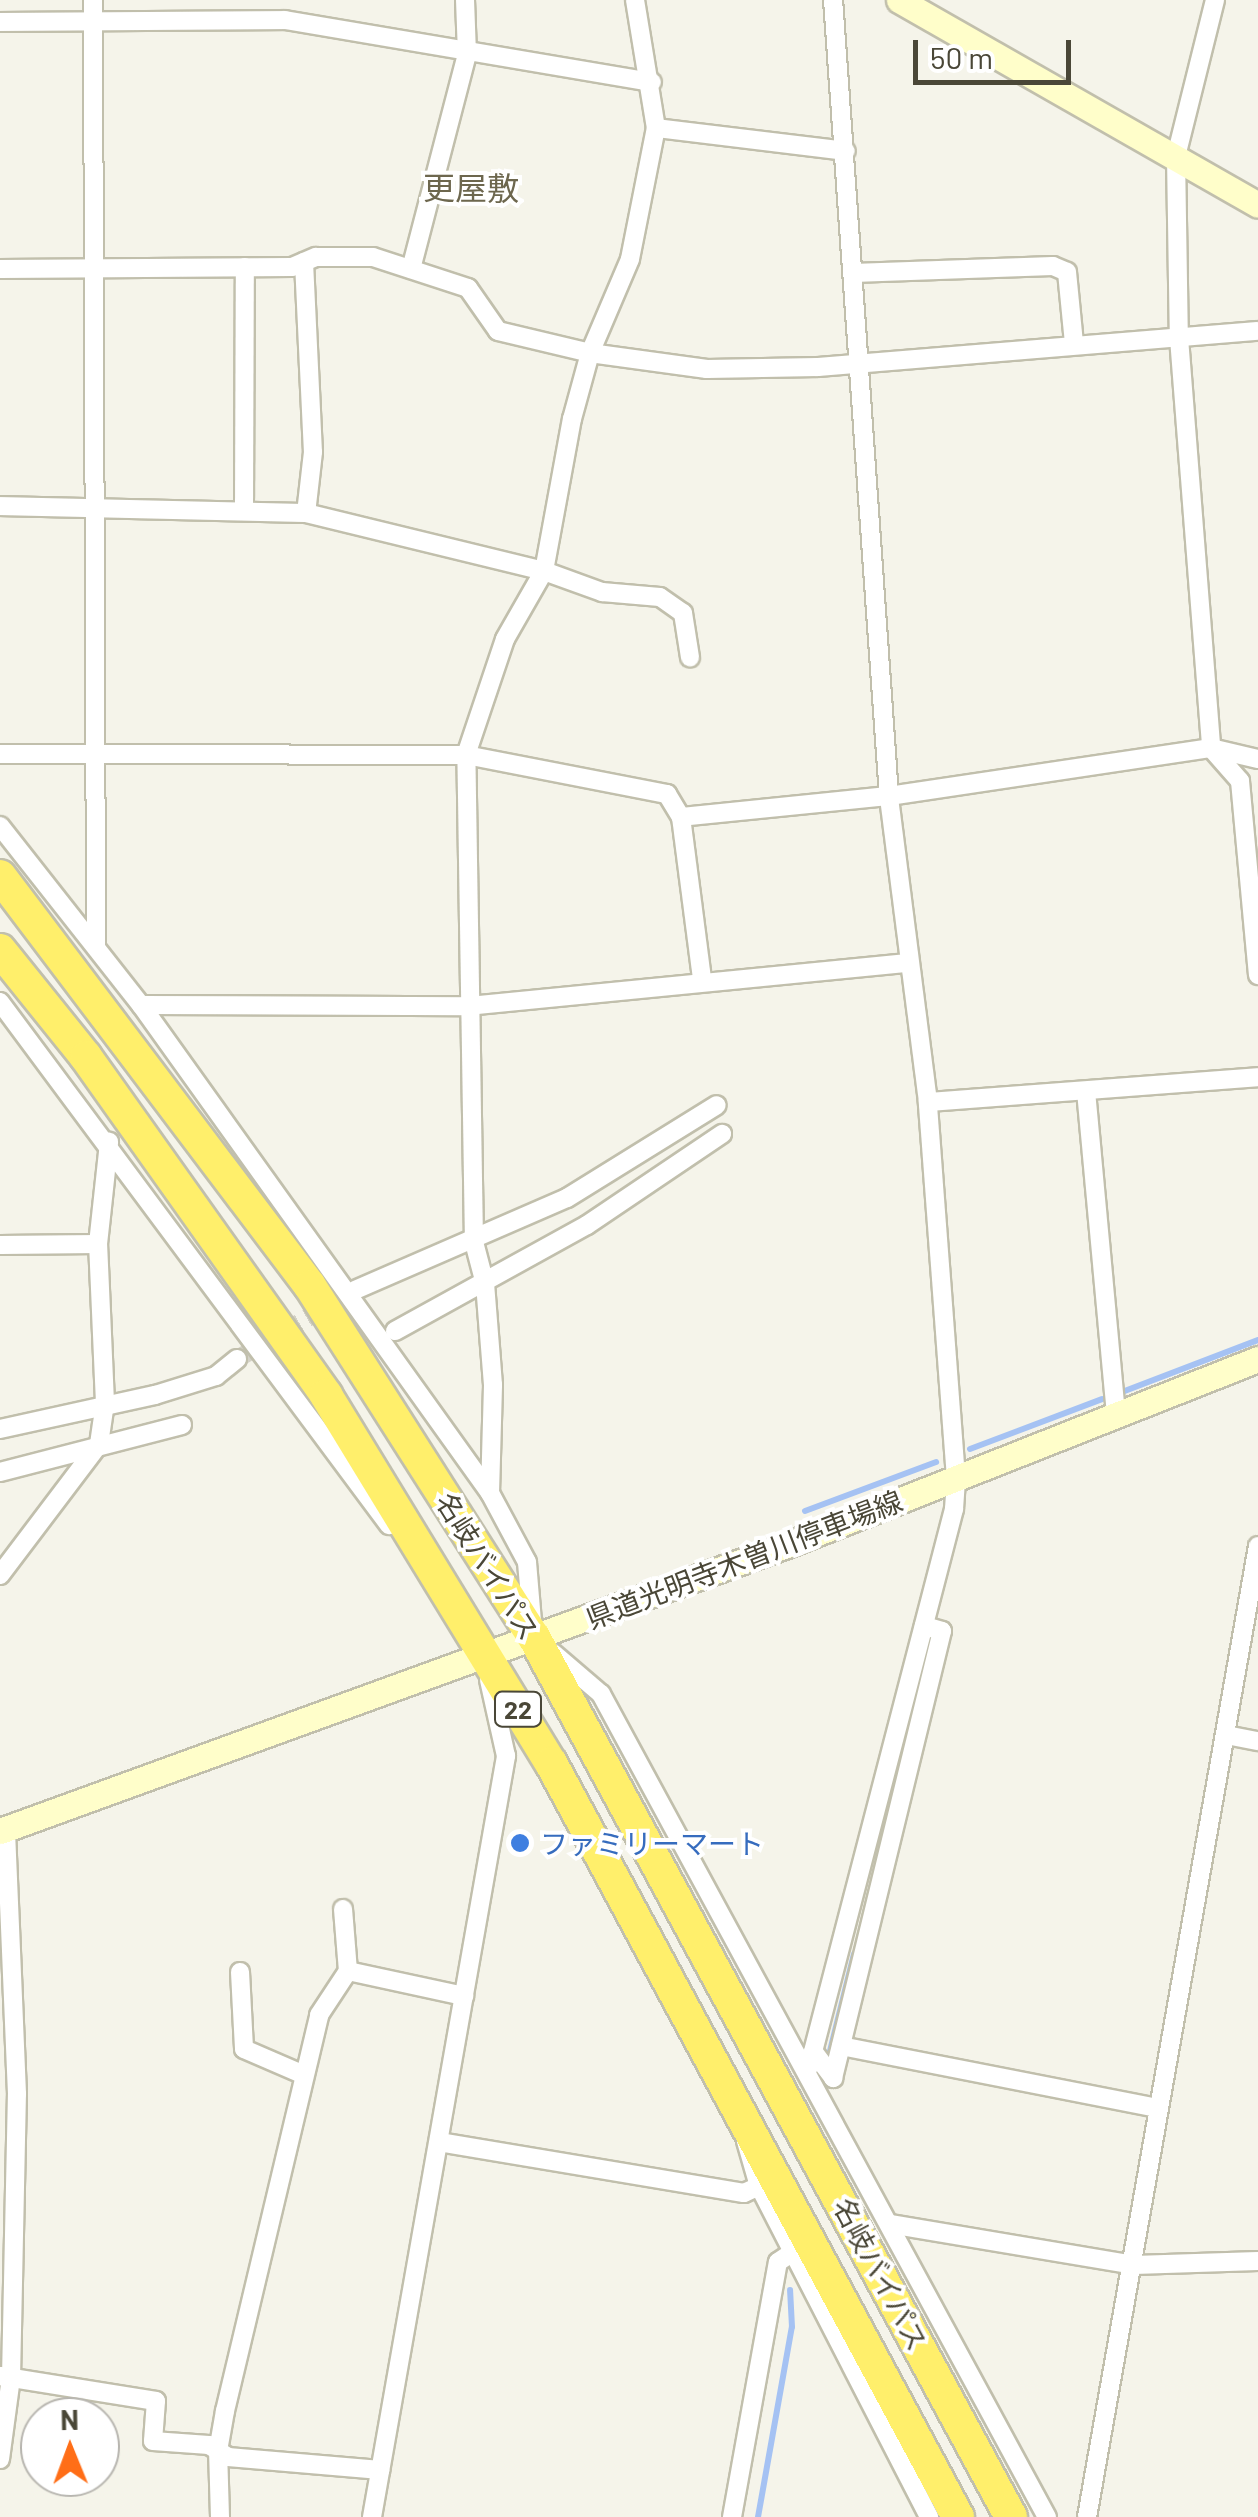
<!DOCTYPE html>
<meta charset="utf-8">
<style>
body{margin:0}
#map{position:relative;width:1258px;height:2517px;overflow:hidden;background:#f5f4ea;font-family:Barlow,"Noto Sans JP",sans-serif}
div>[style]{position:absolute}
.stream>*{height:6px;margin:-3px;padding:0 3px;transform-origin:3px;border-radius:3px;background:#a5c2f3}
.street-tunnel>*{height:18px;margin-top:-9px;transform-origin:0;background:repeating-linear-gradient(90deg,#d3d1c6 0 18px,transparent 0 27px)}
.roads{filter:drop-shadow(2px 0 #c1bfac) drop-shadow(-2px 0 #c1bfac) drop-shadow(0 2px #c1bfac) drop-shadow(0 -2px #c1bfac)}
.street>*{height:18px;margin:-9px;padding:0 9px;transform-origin:9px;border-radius:9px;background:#fff}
.secondary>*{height:25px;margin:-12.5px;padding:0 12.5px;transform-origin:12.5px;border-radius:12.5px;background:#fffeca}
.highway>*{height:32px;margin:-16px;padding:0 16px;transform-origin:16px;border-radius:16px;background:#ffef6b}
.dots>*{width:28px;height:28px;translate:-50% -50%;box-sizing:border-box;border:5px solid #fff;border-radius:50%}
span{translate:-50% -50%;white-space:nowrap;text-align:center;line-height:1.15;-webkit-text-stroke:8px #fff;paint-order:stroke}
.shield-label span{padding:2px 8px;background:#fff;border:2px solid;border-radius:8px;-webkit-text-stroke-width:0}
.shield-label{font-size:25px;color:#4a4737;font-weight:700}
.street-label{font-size:28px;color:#4a4737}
.shop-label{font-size:28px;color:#366cbe}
.left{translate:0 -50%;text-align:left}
.quarter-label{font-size:32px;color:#6d674e}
.north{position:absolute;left:20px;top:2397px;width:100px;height:100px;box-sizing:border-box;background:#fff;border:2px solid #b7b5af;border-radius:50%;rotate:359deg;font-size:28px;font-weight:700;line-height:40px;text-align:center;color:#4a4737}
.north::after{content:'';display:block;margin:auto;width:35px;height:45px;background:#ff6e17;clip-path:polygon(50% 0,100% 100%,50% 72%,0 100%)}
.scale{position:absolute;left:913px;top:40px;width:158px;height:45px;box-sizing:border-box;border:5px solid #4a4737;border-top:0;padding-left:12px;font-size:30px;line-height:35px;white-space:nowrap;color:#4a4737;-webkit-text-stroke:8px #fff;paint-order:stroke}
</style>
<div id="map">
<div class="stream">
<div style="left:1122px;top:1392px;width:146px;rotate:-20.9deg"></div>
<div style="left:970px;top:1449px;width:141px;rotate:-20.7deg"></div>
<div style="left:805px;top:1511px;width:140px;rotate:-20.5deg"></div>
<div style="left:828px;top:2059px;width:108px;rotate:-76.1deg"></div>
<div style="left:758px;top:2517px;width:193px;rotate:-79.9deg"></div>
<div style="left:792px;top:2327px;width:37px;rotate:-93deg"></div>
</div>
<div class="street-tunnel">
<div style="left:237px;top:1359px;width:105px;rotate:-30.2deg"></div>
</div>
<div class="roads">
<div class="street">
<div style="left:93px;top:0;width:947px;rotate:89.82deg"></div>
<div style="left:635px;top:0;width:130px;rotate:80.7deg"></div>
<div style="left:656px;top:128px;width:191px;rotate:6.9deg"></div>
<div style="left:1215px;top:0;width:161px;rotate:104deg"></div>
<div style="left:1176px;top:156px;width:182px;rotate:89.1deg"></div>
<div style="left:1179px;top:338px;width:411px;rotate:85.5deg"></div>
<div style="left:1211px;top:748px;width:44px;rotate:48.7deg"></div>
<div style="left:1240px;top:781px;width:195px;rotate:84.7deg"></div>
<div style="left:0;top:22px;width:285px;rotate:-0.4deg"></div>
<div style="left:285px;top:20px;width:372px;rotate:9.6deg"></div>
<div style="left:304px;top:262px;width:190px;rotate:87.3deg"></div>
<div style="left:313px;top:452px;width:61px;rotate:96.5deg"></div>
<div style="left:0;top:269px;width:292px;rotate:-0.4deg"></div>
<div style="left:292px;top:267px;width:26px;rotate:-23deg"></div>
<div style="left:316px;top:257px;width:57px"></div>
<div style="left:373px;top:257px;width:100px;rotate:18.1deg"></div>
<div style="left:468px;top:288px;width:52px;rotate:55.1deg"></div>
<div style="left:498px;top:331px;width:95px;rotate:13.4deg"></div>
<div style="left:590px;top:353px;width:118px;rotate:7.8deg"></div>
<div style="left:707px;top:369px;width:111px;rotate:-1deg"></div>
<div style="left:818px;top:367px;width:441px;rotate:-4.7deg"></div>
<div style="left:411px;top:269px;width:222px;rotate:-75.4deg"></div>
<div style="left:467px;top:54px;width:54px;rotate:-92.1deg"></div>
<div style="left:853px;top:273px;width:200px;rotate:-2deg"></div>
<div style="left:1053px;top:266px;width:15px;rotate:23deg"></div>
<div style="left:1067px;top:272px;width:72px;rotate:84.4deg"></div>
<div style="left:0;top:506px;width:306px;rotate:1.3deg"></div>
<div style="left:306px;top:513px;width:245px;rotate:13.7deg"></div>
<div style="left:544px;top:571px;width:62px;rotate:19.9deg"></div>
<div style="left:602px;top:592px;width:58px;rotate:4.9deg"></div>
<div style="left:660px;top:597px;width:28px;rotate:35deg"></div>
<div style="left:683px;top:613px;width:45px;rotate:81deg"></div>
<div style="left:244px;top:508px;width:241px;rotate:-89.8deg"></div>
<div style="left:0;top:754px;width:466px;rotate:0.1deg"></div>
<div style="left:466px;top:755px;width:205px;rotate:11deg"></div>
<div style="left:667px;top:794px;width:27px;rotate:59deg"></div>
<div style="left:681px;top:817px;width:163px;rotate:82.6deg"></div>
<div style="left:681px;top:817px;width:209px;rotate:-5.8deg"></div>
<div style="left:889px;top:796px;width:326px;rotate:-8.5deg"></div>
<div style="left:1211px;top:748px;width:48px;rotate:13.2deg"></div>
<div style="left:0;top:826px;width:228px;rotate:51.8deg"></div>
<div style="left:141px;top:1005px;width:600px;rotate:54.43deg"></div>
<div style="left:490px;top:1493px;width:78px;rotate:61.8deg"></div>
<div style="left:527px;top:1562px;width:59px;rotate:85.2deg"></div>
<div style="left:0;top:1002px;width:652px;rotate:53.36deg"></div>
<div style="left:141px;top:1005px;width:327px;rotate:0.2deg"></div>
<div style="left:468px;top:1006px;width:443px;rotate:-5.6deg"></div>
<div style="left:1086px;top:1091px;width:326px;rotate:84.7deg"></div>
<div style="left:928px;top:1102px;width:331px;rotate:-4.3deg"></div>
<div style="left:0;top:1245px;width:98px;rotate:-0.6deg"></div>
<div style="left:355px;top:1290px;width:231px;rotate:-23.5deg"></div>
<div style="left:567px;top:1198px;width:176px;rotate:-31.8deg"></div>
<div style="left:395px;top:1331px;width:219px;rotate:-28.9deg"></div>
<div style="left:587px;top:1225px;width:163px;rotate:-34deg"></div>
<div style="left:0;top:1429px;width:159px;rotate:-12.4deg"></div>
<div style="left:155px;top:1395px;width:64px;rotate:-17.3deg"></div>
<div style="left:216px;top:1376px;width:27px;rotate:-39deg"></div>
<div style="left:0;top:1472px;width:188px;rotate:-14.5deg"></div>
<div style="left:490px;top:1493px;width:108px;rotate:-88.4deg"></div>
<div style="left:493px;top:1385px;width:101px;rotate:-94.5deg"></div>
<div style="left:485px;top:1284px;width:43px;rotate:-104.7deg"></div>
<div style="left:474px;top:1242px;width:487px;rotate:-90.9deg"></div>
<div style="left:466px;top:755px;width:122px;rotate:-71.4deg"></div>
<div style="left:505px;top:639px;width:78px;rotate:-60.2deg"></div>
<div style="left:544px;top:571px;width:155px;rotate:-79.6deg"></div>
<div style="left:572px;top:419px;width:68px;rotate:-74.7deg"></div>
<div style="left:590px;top:353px;width:102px;rotate:-66.9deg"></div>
<div style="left:630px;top:259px;width:134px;rotate:-78.8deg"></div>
<div style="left:0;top:1575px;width:164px;rotate:-52.9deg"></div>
<div style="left:99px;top:1444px;width:41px;rotate:-81.7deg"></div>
<div style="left:105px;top:1403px;width:159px;rotate:-92.5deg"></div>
<div style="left:98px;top:1244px;width:103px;rotate:-83.8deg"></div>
<div style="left:553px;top:1653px;width:63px;rotate:40.5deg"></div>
<div style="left:601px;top:1694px;width:936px;rotate:61.55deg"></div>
<div style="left:1226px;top:1735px;width:33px;rotate:11deg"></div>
<div style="left:343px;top:1909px;width:62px;rotate:85.4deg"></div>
<div style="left:240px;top:1972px;width:77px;rotate:87deg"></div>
<div style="left:244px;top:2049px;width:65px;rotate:23.4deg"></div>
<div style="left:841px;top:2046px;width:323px;rotate:11.1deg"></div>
<div style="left:813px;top:2051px;width:34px;rotate:53deg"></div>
<div style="left:833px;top:2078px;width:460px;rotate:-76.3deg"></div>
<div style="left:942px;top:1631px;width:19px;rotate:-164deg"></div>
<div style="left:809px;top:2067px;width:577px;rotate:-75.43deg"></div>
<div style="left:954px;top:1509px;width:31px;rotate:-86deg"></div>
<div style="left:956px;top:1478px;width:377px;rotate:-94.3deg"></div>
<div style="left:928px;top:1102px;width:308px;rotate:-97.3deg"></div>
<div style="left:889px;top:796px;width:798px;rotate:-94.02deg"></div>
<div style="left:746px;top:2141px;width:47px;rotate:73.9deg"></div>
<div style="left:759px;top:2186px;width:372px;rotate:62.8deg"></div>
<div style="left:439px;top:2142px;width:309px;rotate:9.5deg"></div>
<div style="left:744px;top:2193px;width:17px;rotate:-25deg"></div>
<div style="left:890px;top:2224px;width:247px;rotate:9.5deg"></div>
<div style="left:1134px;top:2265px;width:124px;rotate:-1.8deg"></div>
<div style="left:0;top:2376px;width:158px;rotate:9.1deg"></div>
<div style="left:156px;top:2401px;width:40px;rotate:94.3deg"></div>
<div style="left:153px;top:2441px;width:56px;rotate:4.1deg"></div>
<div style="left:209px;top:2445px;width:22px;rotate:32deg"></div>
<div style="left:228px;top:2457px;width:153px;rotate:4.9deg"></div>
<div style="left:0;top:2459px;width:82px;rotate:-82.3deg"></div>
<div style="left:11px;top:2378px;width:284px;rotate:-88.8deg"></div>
<div style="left:17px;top:2094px;width:265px;rotate:-92.4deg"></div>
<div style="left:220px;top:2517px;width:66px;rotate:-91.7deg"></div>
<div style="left:218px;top:2451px;width:41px;rotate:-80.1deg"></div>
<div style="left:225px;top:2411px;width:407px;rotate:-76.6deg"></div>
<div style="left:319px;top:2015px;width:53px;rotate:-56.6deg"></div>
<div style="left:348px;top:1971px;width:119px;rotate:12.2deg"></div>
<div style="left:372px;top:2517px;width:773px;rotate:-80.01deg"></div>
<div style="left:506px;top:1756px;width:78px;rotate:-102.6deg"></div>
<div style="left:732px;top:2517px;width:259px;rotate:-79.8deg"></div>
<div style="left:778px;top:2262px;width:18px;rotate:-34deg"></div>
<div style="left:1087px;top:2517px;width:986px;rotate:-80.01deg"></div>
</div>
<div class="secondary">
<div style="left:899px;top:0;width:413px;rotate:29.7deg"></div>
<div style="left:0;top:1831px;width:843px;rotate:-19.98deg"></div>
<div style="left:792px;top:1543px;width:501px;rotate:-21.55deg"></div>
</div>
<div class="highway">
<div style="left:0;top:876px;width:514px;rotate:52.91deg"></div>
<div style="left:310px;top:1286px;width:416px;rotate:57.5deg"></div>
<div style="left:534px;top:1637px;width:1001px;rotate:61.54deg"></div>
<div style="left:0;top:950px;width:137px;rotate:51.2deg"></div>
<div style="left:86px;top:1057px;width:415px;rotate:54.6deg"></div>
<div style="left:326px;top:1395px;width:431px;rotate:58.6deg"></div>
<div style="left:551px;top:1763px;width:857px;rotate:61.64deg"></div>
</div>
</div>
<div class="dots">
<div style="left:520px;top:1843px;background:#3f7fe0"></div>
</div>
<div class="shield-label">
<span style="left:518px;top:1709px">22</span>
</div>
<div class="street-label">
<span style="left:744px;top:1559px;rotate:-21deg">県道光明寺木曽川停車場線</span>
<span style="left:488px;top:1566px;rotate:58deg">名岐バイパス</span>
<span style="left:881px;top:2274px;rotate:62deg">名岐バイパス</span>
</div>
<div class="shop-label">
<span class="left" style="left:540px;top:1843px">ファミリーマート</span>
</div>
<div class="quarter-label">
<span style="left:471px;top:187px">更屋敷</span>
</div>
<div class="north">N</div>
<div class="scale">50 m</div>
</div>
